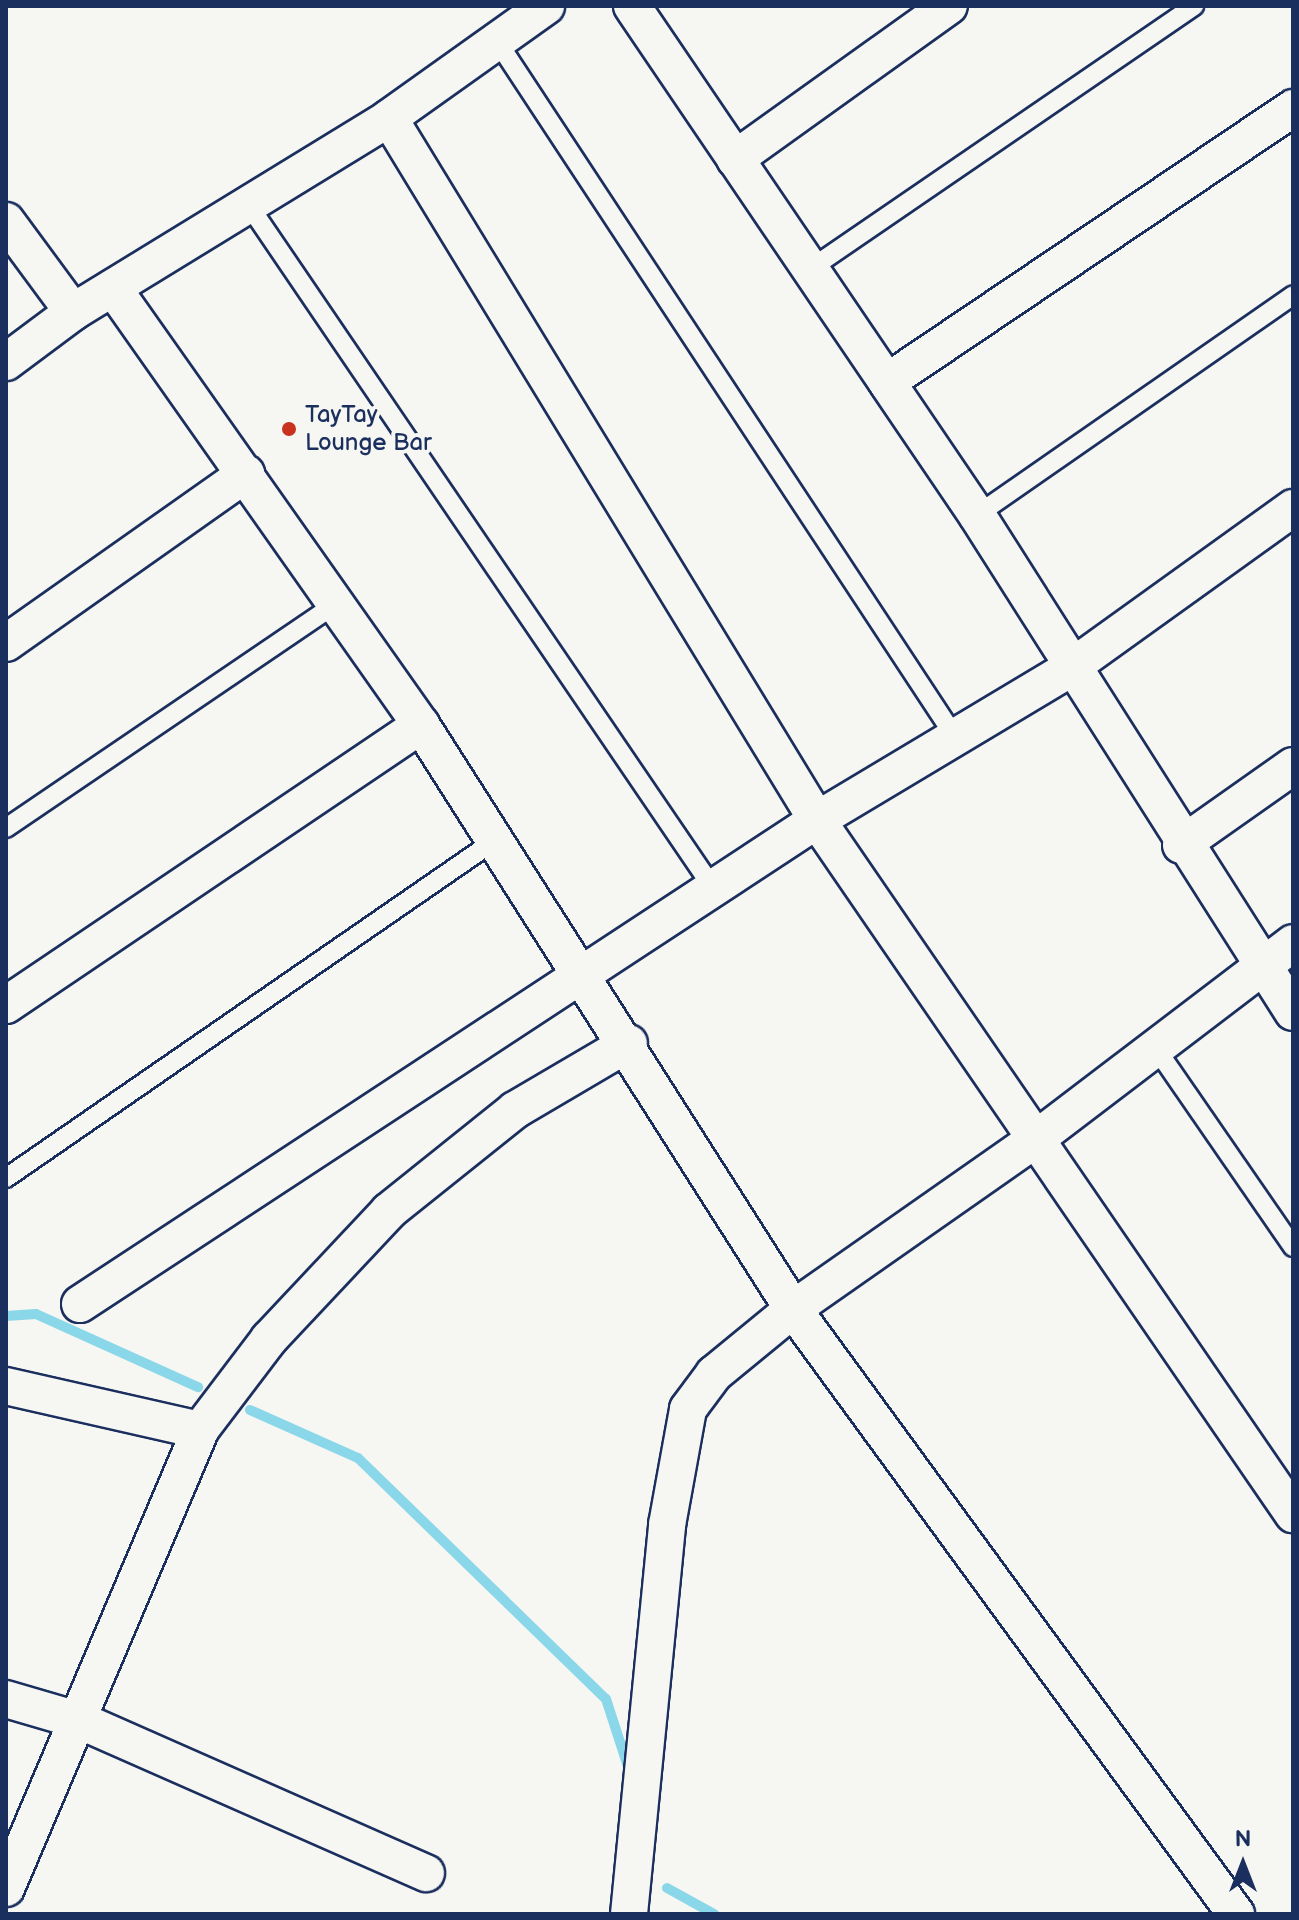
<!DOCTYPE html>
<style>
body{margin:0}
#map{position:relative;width:1299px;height:1920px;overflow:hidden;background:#f6f6f2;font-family:"Balsamiq Sans",sans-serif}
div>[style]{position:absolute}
.stream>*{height:10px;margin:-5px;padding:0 5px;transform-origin:5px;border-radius:5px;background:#8ad7e9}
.roads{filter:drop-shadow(2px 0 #1b2f5e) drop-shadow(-2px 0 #1b2f5e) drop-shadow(0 2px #1b2f5e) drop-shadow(0 -2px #1b2f5e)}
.service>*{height:18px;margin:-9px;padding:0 9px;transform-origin:9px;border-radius:9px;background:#f6f6f2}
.minor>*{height:36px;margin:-18px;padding:0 18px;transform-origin:18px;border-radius:18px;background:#f6f6f2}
.dots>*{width:22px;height:22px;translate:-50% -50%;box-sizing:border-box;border:4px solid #f6f6f2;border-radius:50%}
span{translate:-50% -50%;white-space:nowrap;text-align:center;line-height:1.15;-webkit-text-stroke:8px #f6f6f2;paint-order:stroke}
.poi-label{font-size:24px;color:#1b2f5e}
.left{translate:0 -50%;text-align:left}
.frame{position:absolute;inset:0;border:8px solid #1b2f5e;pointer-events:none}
.north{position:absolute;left:1203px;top:1824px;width:80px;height:80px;-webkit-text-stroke:6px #f6f6f2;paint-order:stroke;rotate:0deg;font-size:22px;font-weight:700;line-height:32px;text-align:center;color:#1b2f5e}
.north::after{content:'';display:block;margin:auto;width:28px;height:36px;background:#1b2f5e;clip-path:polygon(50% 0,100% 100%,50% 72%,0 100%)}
</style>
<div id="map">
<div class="stream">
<div style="left:6px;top:1316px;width:30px;rotate:-4deg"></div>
<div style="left:36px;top:1314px;width:178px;rotate:24.3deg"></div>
<div style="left:250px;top:1410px;width:118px;rotate:24deg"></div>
<div style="left:358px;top:1458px;width:346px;rotate:44.2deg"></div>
<div style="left:606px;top:1699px;width:78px;rotate:72deg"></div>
<div style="left:667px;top:1888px;width:54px;rotate:29deg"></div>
</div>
<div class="roads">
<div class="service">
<div style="left:497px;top:41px;width:833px;rotate:56.65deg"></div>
<div style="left:248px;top:204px;width:827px;rotate:55.79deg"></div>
<div style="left:813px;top:267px;width:462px;rotate:-34.4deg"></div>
<div style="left:977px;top:515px;width:385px;rotate:-34.8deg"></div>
<div style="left:6px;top:828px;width:398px;rotate:-34.2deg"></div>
<div style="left:1155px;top:1047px;width:243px;rotate:55.4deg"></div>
<div style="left:6px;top:1178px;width:593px;rotate:-34.63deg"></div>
</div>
<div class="minor">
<div style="left:632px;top:6px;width:615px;rotate:55.87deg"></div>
<div style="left:977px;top:515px;width:589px;rotate:57.55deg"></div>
<div style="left:389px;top:118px;width:822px;rotate:58.63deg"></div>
<div style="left:817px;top:820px;width:842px;rotate:55.55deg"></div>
<div style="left:735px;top:159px;width:263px;rotate:-35.6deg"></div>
<div style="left:6px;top:221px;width:113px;rotate:53.6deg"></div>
<div style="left:113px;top:288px;width:535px;rotate:54.82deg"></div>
<div style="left:421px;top:725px;width:692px;rotate:57.5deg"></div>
<div style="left:793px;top:1309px;width:750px;rotate:53.79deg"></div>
<div style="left:6px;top:362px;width:84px;rotate:-36.7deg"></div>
<div style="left:73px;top:312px;width:371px;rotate:-31.5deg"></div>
<div style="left:389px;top:118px;width:193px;rotate:-35.5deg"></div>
<div style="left:887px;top:382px;width:490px;rotate:-34deg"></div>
<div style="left:6px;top:643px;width:294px;rotate:-35.2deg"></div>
<div style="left:1181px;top:845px;width:137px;rotate:-35.2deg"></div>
<div style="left:6px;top:1005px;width:501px;rotate:-34.01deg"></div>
<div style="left:80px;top:1304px;width:882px;rotate:-33.29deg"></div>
<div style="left:817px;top:820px;width:294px;rotate:-30.9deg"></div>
<div style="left:1069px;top:669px;width:276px;rotate:-35.7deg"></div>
<div style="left:6px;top:1386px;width:199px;rotate:12.8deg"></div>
<div style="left:6px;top:1699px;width:78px;rotate:16.3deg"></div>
<div style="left:81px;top:1721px;width:377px;rotate:23.8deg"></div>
<div style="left:6px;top:1888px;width:497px;rotate:-67deg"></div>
<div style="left:200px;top:1430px;width:114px;rotate:-52.8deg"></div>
<div style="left:269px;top:1339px;width:175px;rotate:-46.8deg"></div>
<div style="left:389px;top:1211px;width:161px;rotate:-38.7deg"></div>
<div style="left:515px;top:1110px;width:132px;rotate:-30.4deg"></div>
<div style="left:629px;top:1914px;width:391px;rotate:-84.4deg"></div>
<div style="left:667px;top:1525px;width:118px;rotate:-79.7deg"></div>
<div style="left:688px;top:1409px;width:44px;rotate:-53.4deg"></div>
<div style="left:714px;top:1374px;width:102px;rotate:-39.4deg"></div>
<div style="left:793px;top:1309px;width:297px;rotate:-35deg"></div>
<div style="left:1036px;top:1139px;width:323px;rotate:-37.3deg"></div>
</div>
</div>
<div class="dots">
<div style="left:289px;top:429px;background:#c8321e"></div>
</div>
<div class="poi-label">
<span class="left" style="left:305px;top:429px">TayTay<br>Lounge Bar</span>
</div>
<div class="frame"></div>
<div class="north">N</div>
</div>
